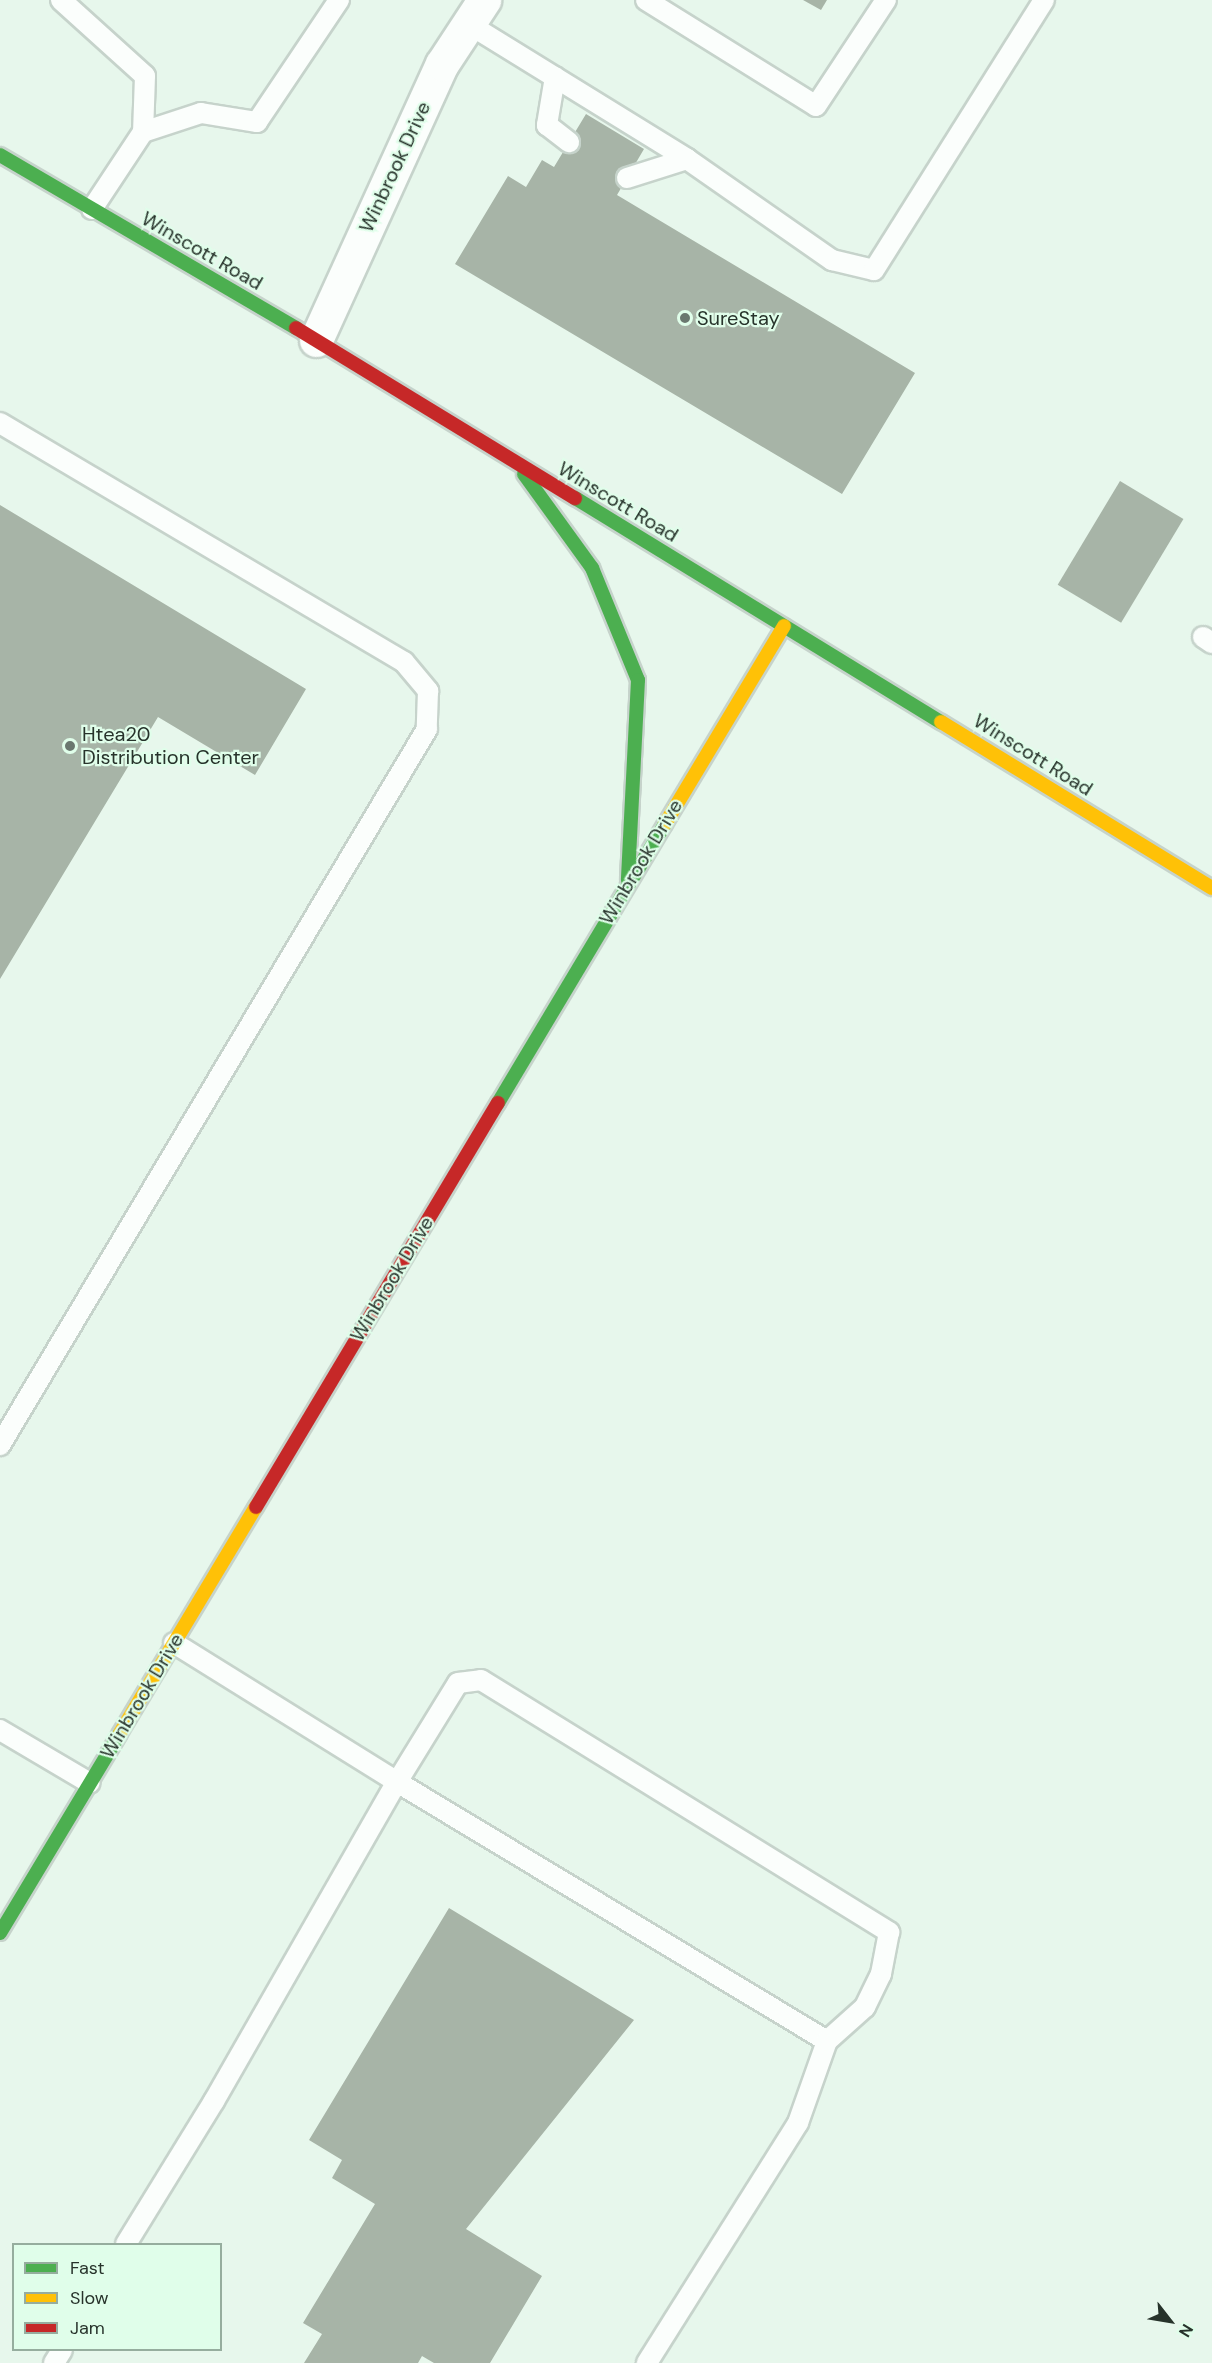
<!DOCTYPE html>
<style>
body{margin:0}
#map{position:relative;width:1212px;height:2363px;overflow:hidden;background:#e7f7ec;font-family:"DM Sans",sans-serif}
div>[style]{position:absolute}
.building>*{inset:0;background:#a7b4a7;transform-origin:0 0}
.roads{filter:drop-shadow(2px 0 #c6d3cb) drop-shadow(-2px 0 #c6d3cb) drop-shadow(0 2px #c6d3cb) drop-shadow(0 -2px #c6d3cb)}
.lane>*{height:20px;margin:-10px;padding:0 10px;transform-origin:10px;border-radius:10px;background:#fbfefc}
.street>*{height:33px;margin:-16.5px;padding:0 16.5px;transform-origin:16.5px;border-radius:16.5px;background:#fbfefc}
.fast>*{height:14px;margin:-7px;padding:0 7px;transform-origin:7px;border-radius:7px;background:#4caf50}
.slow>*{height:14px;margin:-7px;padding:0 7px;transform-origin:7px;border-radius:7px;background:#ffc107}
.jam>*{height:14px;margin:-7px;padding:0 7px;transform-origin:7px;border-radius:7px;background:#c62828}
.dots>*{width:16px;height:16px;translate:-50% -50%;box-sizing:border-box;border:3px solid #e0feea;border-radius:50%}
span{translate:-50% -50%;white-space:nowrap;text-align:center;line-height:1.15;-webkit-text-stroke:4.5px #e0feea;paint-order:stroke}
.street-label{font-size:20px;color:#27332b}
.poi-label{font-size:20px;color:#27332b}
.left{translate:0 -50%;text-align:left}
.legend{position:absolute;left:12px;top:2243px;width:210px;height:108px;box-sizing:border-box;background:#e0feea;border:2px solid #96ad9e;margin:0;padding:8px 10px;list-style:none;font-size:18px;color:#27332b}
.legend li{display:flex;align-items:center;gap:12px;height:30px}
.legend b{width:30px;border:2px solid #96ad9e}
.north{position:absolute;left:1140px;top:2291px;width:60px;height:60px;-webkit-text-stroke:4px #e0feea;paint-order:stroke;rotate:121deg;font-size:16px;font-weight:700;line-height:24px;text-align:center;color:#27332b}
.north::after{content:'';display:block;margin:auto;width:21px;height:27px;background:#27332b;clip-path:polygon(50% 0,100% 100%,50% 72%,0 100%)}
</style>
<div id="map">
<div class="building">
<div style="clip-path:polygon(803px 0,827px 0,821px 10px)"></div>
<div style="clip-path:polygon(586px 114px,644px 149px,617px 195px,915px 373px,842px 494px,455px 264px,508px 176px,526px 187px,542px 160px,554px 167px)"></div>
<div style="left:1120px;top:481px;width:74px;height:121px;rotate:31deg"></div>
<div style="clip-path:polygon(0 505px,306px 689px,255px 775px,158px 717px,0 979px)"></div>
<div style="clip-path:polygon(449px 1908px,634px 2020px,466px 2229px,542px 2276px,490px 2363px,434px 2363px,422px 2356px,418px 2363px,304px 2363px,322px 2334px,303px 2323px,375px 2204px,332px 2178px,342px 2160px,309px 2140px)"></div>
</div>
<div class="roads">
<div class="lane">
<div style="left:61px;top:0;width:113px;rotate:42.1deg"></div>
<div style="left:145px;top:76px;width:56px;rotate:92deg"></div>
<div style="left:646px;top:0;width:200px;rotate:31.9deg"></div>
<div style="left:816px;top:106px;width:127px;rotate:-56.6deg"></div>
<div style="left:467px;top:23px;width:259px;rotate:31.7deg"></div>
<div style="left:687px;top:159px;width:177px;rotate:34.9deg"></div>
<div style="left:832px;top:260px;width:43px;rotate:13.4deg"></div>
<div style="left:874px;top:270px;width:319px;rotate:-57.8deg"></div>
<div style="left:555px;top:77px;width:49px;rotate:99.5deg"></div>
<div style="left:547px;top:125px;width:28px;rotate:38deg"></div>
<div style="left:627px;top:178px;width:63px;rotate:-17.6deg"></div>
<div style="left:92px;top:209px;width:92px;rotate:-56.5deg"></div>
<div style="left:143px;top:132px;width:61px;rotate:-18.1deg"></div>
<div style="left:201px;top:113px;width:57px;rotate:9.1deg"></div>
<div style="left:257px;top:122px;width:147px;rotate:-56.1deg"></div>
<div style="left:0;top:423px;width:469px;rotate:30.6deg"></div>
<div style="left:404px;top:662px;width:38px;rotate:50deg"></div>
<div style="left:428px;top:691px;width:38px;rotate:92deg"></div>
<div style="left:427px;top:729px;width:834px;rotate:120.81deg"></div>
<div style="left:1203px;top:637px;width:11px;rotate:34deg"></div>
<div style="left:174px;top:1643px;width:263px;rotate:31.9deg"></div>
<div style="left:397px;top:1782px;width:502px;rotate:31.06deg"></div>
<div style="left:0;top:1730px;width:104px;rotate:30.5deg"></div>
<div style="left:126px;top:2244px;width:168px;rotate:-58.4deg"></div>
<div style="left:214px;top:2101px;width:368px;rotate:-60.2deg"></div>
<div style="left:397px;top:1782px;width:116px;rotate:-58.4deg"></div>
<div style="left:458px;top:1683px;width:23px;rotate:-7deg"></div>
<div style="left:481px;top:1680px;width:480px;rotate:31.7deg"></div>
<div style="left:889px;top:1932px;width:43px;rotate:100.8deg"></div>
<div style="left:881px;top:1974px;width:37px;rotate:116deg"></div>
<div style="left:865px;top:2007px;width:51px;rotate:138.2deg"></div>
<div style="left:827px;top:2041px;width:87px;rotate:109.5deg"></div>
<div style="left:798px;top:2123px;width:284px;rotate:122.2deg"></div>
<div style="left:54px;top:2363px;width:15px;rotate:-58deg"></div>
</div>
<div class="street">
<div style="left:316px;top:340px;width:303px;rotate:-65.5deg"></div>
<div style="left:442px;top:64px;width:77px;rotate:-56.7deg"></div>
</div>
<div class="fast">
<div style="left:0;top:155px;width:343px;rotate:30.3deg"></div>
<div style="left:524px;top:474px;width:116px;rotate:54.1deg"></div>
<div style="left:592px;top:568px;width:121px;rotate:67.7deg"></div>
<div style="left:638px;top:680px;width:200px;rotate:92.9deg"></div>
<div style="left:575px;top:498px;width:429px;rotate:31.5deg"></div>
<div style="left:498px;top:1103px;width:325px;rotate:-59.1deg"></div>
<div style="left:0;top:1933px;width:233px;rotate:-59deg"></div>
</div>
<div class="slow">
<div style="left:941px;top:722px;width:318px;rotate:31.5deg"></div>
<div style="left:665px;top:824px;width:231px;rotate:-59deg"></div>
<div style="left:120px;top:1733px;width:264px;rotate:-59deg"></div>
</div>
<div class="jam">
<div style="left:296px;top:328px;width:327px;rotate:31.4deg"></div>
<div style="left:256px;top:1507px;width:471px;rotate:-59.1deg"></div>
</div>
</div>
<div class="dots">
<div style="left:685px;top:318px;background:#6a786f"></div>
<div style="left:70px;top:746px;background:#6a786f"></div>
</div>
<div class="street-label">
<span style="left:395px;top:167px;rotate:-65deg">Winbrook Drive</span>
<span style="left:202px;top:251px;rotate:30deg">Winscott Road</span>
<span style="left:618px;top:502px;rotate:31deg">Winscott Road</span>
<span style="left:1033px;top:755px;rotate:32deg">Winscott Road</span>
<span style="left:641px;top:862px;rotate:-59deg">Winbrook Drive</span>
<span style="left:392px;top:1279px;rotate:-59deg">Winbrook Drive</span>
<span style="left:142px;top:1696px;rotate:-59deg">Winbrook Drive</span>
</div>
<div class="poi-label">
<span class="left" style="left:697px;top:318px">SureStay</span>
<span class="left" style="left:82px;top:746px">Htea20<br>Distribution Center</span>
</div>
<ul class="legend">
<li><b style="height:8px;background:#4caf50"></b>Fast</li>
<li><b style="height:8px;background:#ffc107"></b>Slow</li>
<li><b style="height:8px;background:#c62828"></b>Jam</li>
</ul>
<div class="north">N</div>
</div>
